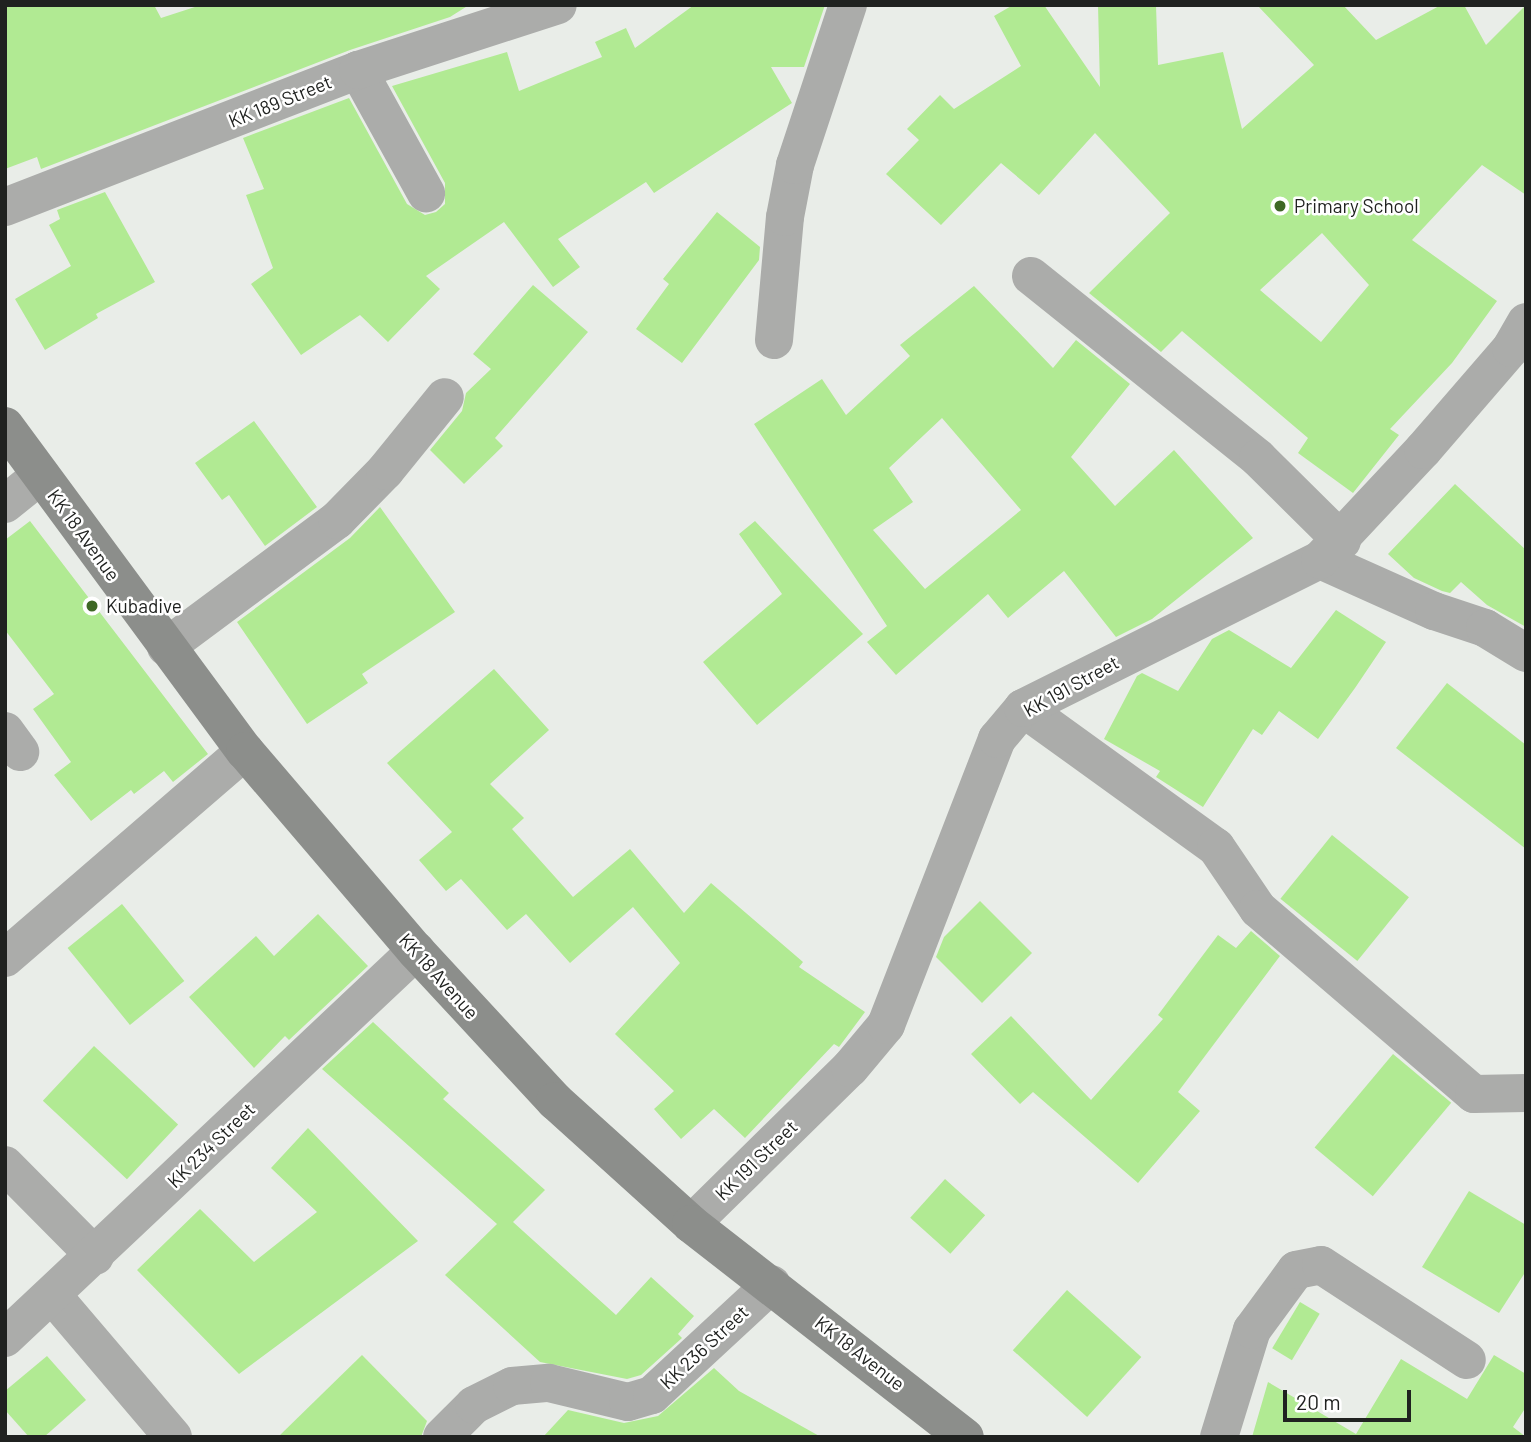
<!DOCTYPE html>
<style>
body{margin:0}
#map{position:relative;width:1531px;height:1442px;overflow:hidden;background:#e9ede8;font-family:Barlow,sans-serif}
div>[style]{position:absolute}
.building>*{inset:0;background:#b1ea93;transform-origin:0 0}
.street>*{height:38px;margin:-19px;padding:0 19px;transform-origin:19px;border-radius:19px;background:#abacaa}
.secondary>*{height:38px;margin:-19px;padding:0 19px;transform-origin:19px;border-radius:19px;background:#8c8e8b}
.dots>*{width:19px;height:19px;translate:-50% -50%;box-sizing:border-box;border:4px solid #fff;border-radius:50%}
span{translate:-50% -50%;white-space:nowrap;text-align:center;line-height:1.15;-webkit-text-stroke:5px #fff;paint-order:stroke}
.street-label{font-size:19px;color:#202220}
.poi-label{font-size:19px;color:#202220}
.left{translate:0 -50%;text-align:left}
.frame{position:absolute;inset:0;border:7px solid #202220;pointer-events:none}
.scale{position:absolute;left:1283px;top:1390px;width:128px;height:32px;box-sizing:border-box;border:4px solid #202220;border-top:0;padding-left:9px;font-size:21px;line-height:24px;white-space:nowrap;color:#202220;-webkit-text-stroke:5px #fff;paint-order:stroke}
</style>
<div id="map">
<div class="building">
<div style="clip-path:polygon(5px 5px,154px 5px,161px 18px,201px 5px,469px 5px,450px 17px,350px 50px,41px 169px,37px 157px,5px 169px)"></div>
<div style="clip-path:polygon(694px 5px,825px 5px,804px 67px,771px 67px,792px 103px,654px 193px,646px 182px,558px 239px,580px 267px,553px 287px,504px 222px,426px 276px,440px 289px,388px 342px,360px 315px,301px 355px,251px 284px,273px 268px,246px 195px,264px 189px,243px 138px,349px 98px,407px 204px,425px 215px,436px 212px,445px 204px,445px 183px,392px 86px,507px 52px,519px 91px,602px 57px,595px 42px,626px 28px,635px 48px)"></div>
<div style="clip-path:polygon(evenodd,1013px 5px,1044px 5px,1100px 87px,1098px 5px,1156px 5px,1158px 65px,1223px 52px,1242px 129px,1314px 65px,1257px 5px,1343px 5px,1376px 40px,1441px 5px,1464px 5px,1486px 45px,1526px 5px,1526px 195px,1482px 165px,1412px 240px,1497px 301px,1452px 363px,1390px 429px,1399px 435px,1353px 493px,1298px 453px,1308px 438px,1182px 331px,1161px 352px,1089px 293px,1170px 213px,1095px 133px,1039px 195px,1001px 163px,941px 225px,886px 174px,919px 140px,907px 129px,940px 95px,954px 109px,1021px 66px,994px 16px,1013px 5px,1322px 233px,1369px 285px,1321px 342px,1260px 290px,1322px 233px)"></div>
<div style="clip-path:polygon(105px 192px,155px 282px,96px 314px,98px 318px,45px 350px,15px 299px,71px 266px,49px 225px,60px 219px,57px 210px)"></div>
<div style="clip-path:polygon(717px 212px,760px 247px,759px 260px,682px 363px,636px 329px,669px 284px,663px 279px)"></div>
<div style="clip-path:polygon(533px 285px,588px 332px,495px 438px,503px 446px,464px 484px,430px 450px,462px 411px,466px 393px,491px 369px,473px 354px)"></div>
<div style="clip-path:polygon(evenodd,974px 286px,1053px 368px,1076px 340px,1130px 384px,1071px 457px,1115px 506px,1174px 450px,1253px 538px,1152px 619px,1116px 637px,1064px 571px,1008px 618px,988px 594px,896px 675px,867px 642px,887px 626px,754px 424px,822px 379px,846px 415px,910px 356px,900px 345px,974px 286px,942px 418px,1021px 510px,925px 589px,873px 530px,913px 502px,889px 468px,942px 418px)"></div>
<div style="clip-path:polygon(254px 421px,317px 507px,265px 546px,229px 495px,222px 500px,195px 463px)"></div>
<div style="clip-path:polygon(1455px 484px,1526px 550px,1526px 627px,1487px 605px,1461px 582px,1450px 593px,1442px 591px,1414px 578px,1388px 554px)"></div>
<div style="clip-path:polygon(380px 507px,455px 612px,362px 674px,368px 683px,307px 724px,237px 622px,350px 538px)"></div>
<div style="clip-path:polygon(30px 521px,208px 754px,173px 782px,164px 771px,134px 794px,131px 790px,91px 821px,54px 775px,71px 762px,33px 709px,54px 694px,5px 630px,5px 540px)"></div>
<div style="clip-path:polygon(755px 521px,863px 634px,757px 725px,703px 662px,782px 594px,739px 534px)"></div>
<div style="clip-path:polygon(1336px 610px,1386px 642px,1355px 688px,1318px 739px,1279px 711px,1262px 735px,1253px 729px,1203px 807px,1156px 777px,1160px 771px,1104px 739px,1137px 676px,1142px 673px,1178px 691px,1212px 639px,1229px 630px,1291px 668px)"></div>
<div style="clip-path:polygon(494px 669px,549px 730px,490px 784px,524px 818px,512px 829px,573px 897px,630px 849px,684px 913px,711px 883px,803px 962px,799px 967px,865px 1012px,839px 1047px,834px 1044px,745px 1138px,714px 1109px,681px 1139px,654px 1109px,674px 1091px,615px 1034px,680px 963px,633px 907px,570px 963px,526px 914px,507px 930px,461px 879px,446px 891px,419px 860px,452px 832px,387px 763px)"></div>
<div style="clip-path:polygon(1447px 683px,1526px 745px,1526px 849px,1396px 748px)"></div>
<div style="left:1332px;top:835px;width:99px;height:82px;rotate:39deg"></div>
<div style="clip-path:polygon(980px 901px,1032px 953px,982px 1003px,936px 957px,944px 937px)"></div>
<div style="left:122px;top:904px;width:99px;height:70px;rotate:51deg"></div>
<div style="clip-path:polygon(318px 914px,368px 966px,289px 1040px,285px 1036px,254px 1068px,189px 997px,256px 936px,274px 956px)"></div>
<div style="clip-path:polygon(1251px 931px,1280px 956px,1178px 1092px,1200px 1111px,1138px 1183px,1033px 1092px,1020px 1104px,971px 1054px,1011px 1016px,1091px 1100px,1163px 1019px,1158px 1015px,1218px 935px,1236px 948px)"></div>
<div style="clip-path:polygon(373px 1022px,449px 1093px,443px 1099px,545px 1190px,513px 1222px,616px 1315px,651px 1277px,694px 1316px,678px 1334px,682px 1338px,641px 1375px,627px 1379px,540px 1362px,445px 1275px,497px 1224px,322px 1069px)"></div>
<div style="left:94px;top:1046px;width:115px;height:75px;rotate:43deg"></div>
<div style="left:1393px;top:1054px;width:76px;height:122px;rotate:40deg"></div>
<div style="clip-path:polygon(308px 1128px,418px 1241px,239px 1374px,137px 1270px,200px 1209px,254px 1262px,317px 1212px,271px 1168px)"></div>
<div style="left:945px;top:1179px;width:54px;height:52px;rotate:42deg"></div>
<div style="clip-path:polygon(1469px 1191px,1526px 1225px,1526px 1271px,1499px 1313px,1422px 1267px)"></div>
<div style="left:1067px;top:1290px;width:100px;height:81px;rotate:42deg"></div>
<div style="left:1300px;top:1302px;width:23px;height:54px;rotate:31deg"></div>
<div style="clip-path:polygon(362px 1355px,427px 1421px,421px 1437px,278px 1437px)"></div>
<div style="clip-path:polygon(1494px 1355px,1526px 1374px,1526px 1407px,1513px 1427px,1526px 1437px,1252px 1437px,1268px 1382px,1356px 1434px,1401px 1359px,1467px 1399px)"></div>
<div style="clip-path:polygon(47px 1356px,86px 1400px,44px 1437px,29px 1437px,5px 1410px,5px 1391px)"></div>
<div style="clip-path:polygon(714px 1368px,739px 1391px,821px 1437px,543px 1437px,568px 1410px,624px 1423px,658px 1416px)"></div>
</div>
<div class="street">
<div style="left:358px;top:70px;width:141px;rotate:61.1deg"></div>
<div style="left:5px;top:207px;width:379px;rotate:-21.2deg"></div>
<div style="left:358px;top:70px;width:210px;rotate:-18deg"></div>
<div style="left:1031px;top:276px;width:291px;rotate:38.7deg"></div>
<div style="left:1258px;top:458px;width:118px;rotate:44.7deg"></div>
<div style="left:774px;top:340px;width:123px;rotate:-84.9deg"></div>
<div style="left:785px;top:217px;width:53px;rotate:-79.1deg"></div>
<div style="left:795px;top:165px;width:169px;rotate:-71.7deg"></div>
<div style="left:5px;top:504px;width:46px;rotate:-38.9deg"></div>
<div style="left:1320px;top:560px;width:125px;rotate:24.1deg"></div>
<div style="left:1434px;top:611px;width:54px;rotate:18.4deg"></div>
<div style="left:1485px;top:628px;width:48px;rotate:31.4deg"></div>
<div style="left:166px;top:647px;width:213px;rotate:-36.6deg"></div>
<div style="left:337px;top:520px;width:69px;rotate:-45.6deg"></div>
<div style="left:385px;top:471px;width:95px;rotate:-51deg"></div>
<div style="left:1023px;top:708px;width:238px;rotate:35.8deg"></div>
<div style="left:1216px;top:847px;width:75px;rotate:55.9deg"></div>
<div style="left:1258px;top:909px;width:284px;rotate:40.6deg"></div>
<div style="left:1474px;top:1094px;width:52px;rotate:-1.1deg"></div>
<div style="left:5px;top:731px;width:26px;rotate:54deg"></div>
<div style="left:5px;top:958px;width:317px;rotate:-40.8deg"></div>
<div style="left:5px;top:1165px;width:128px;rotate:45.3deg"></div>
<div style="left:691px;top:1224px;width:223px;rotate:-44.5deg"></div>
<div style="left:850px;top:1068px;width:56px;rotate:-50.1deg"></div>
<div style="left:886px;top:1025px;width:307px;rotate:-68.8deg"></div>
<div style="left:997px;top:739px;width:40px;rotate:-50deg"></div>
<div style="left:1023px;top:708px;width:332px;rotate:-26.5deg"></div>
<div style="left:1320px;top:560px;width:151px;rotate:-46.9deg"></div>
<div style="left:1423px;top:450px;width:135px;rotate:-49.2deg"></div>
<div style="left:1511px;top:348px;width:30px;rotate:-60deg"></div>
<div style="left:53px;top:1296px;width:185px;rotate:49.6deg"></div>
<div style="left:5px;top:1338px;width:565px;rotate:-43.28deg"></div>
<div style="left:442px;top:1437px;width:45px;rotate:-45deg"></div>
<div style="left:474px;top:1405px;width:42px;rotate:-26.6deg"></div>
<div style="left:512px;top:1386px;width:37px;rotate:-5deg"></div>
<div style="left:549px;top:1383px;width:81px;rotate:13.5deg"></div>
<div style="left:628px;top:1402px;width:25px;rotate:-16deg"></div>
<div style="left:652px;top:1395px;width:163px;rotate:-42.8deg"></div>
<div style="left:1219px;top:1437px;width:112px;rotate:-72.9deg"></div>
<div style="left:1252px;top:1330px;width:74px;rotate:-53.7deg"></div>
<div style="left:1296px;top:1270px;width:25px;rotate:-11deg"></div>
<div style="left:1321px;top:1265px;width:174px;rotate:33.1deg"></div>
</div>
<div class="secondary">
<div style="left:5px;top:426px;width:404px;rotate:53.6deg"></div>
<div style="left:245px;top:751px;width:263px;rotate:49.5deg"></div>
<div style="left:416px;top:951px;width:205px;rotate:47.2deg"></div>
<div style="left:555px;top:1101px;width:183px;rotate:42.1deg"></div>
<div style="left:691px;top:1224px;width:347px;rotate:37.9deg"></div>
</div>
<div class="dots">
<div style="left:1280px;top:206px;background:#3e6825"></div>
<div style="left:92px;top:606px;background:#3e6825"></div>
</div>
<div class="street-label">
<span style="left:280px;top:101px;rotate:-22deg">KK 189 Street</span>
<span style="left:84px;top:535px;rotate:54deg">KK 18 Avenue</span>
<span style="left:1071px;top:686px;rotate:-29deg">KK 191 Street</span>
<span style="left:439px;top:976px;rotate:48deg">KK 18 Avenue</span>
<span style="left:211px;top:1145px;rotate:-44deg">KK 234 Street</span>
<span style="left:756px;top:1160px;rotate:-44deg">KK 191 Street</span>
<span style="left:704px;top:1347px;rotate:-43deg">KK 236 Street</span>
<span style="left:860px;top:1353px;rotate:38deg">KK 18 Avenue</span>
</div>
<div class="poi-label">
<span class="left" style="left:1294px;top:206px">Primary School</span>
<span class="left" style="left:106px;top:606px">Kubadive</span>
</div>
<div class="frame"></div>
<div class="scale">20 m</div>
</div>
